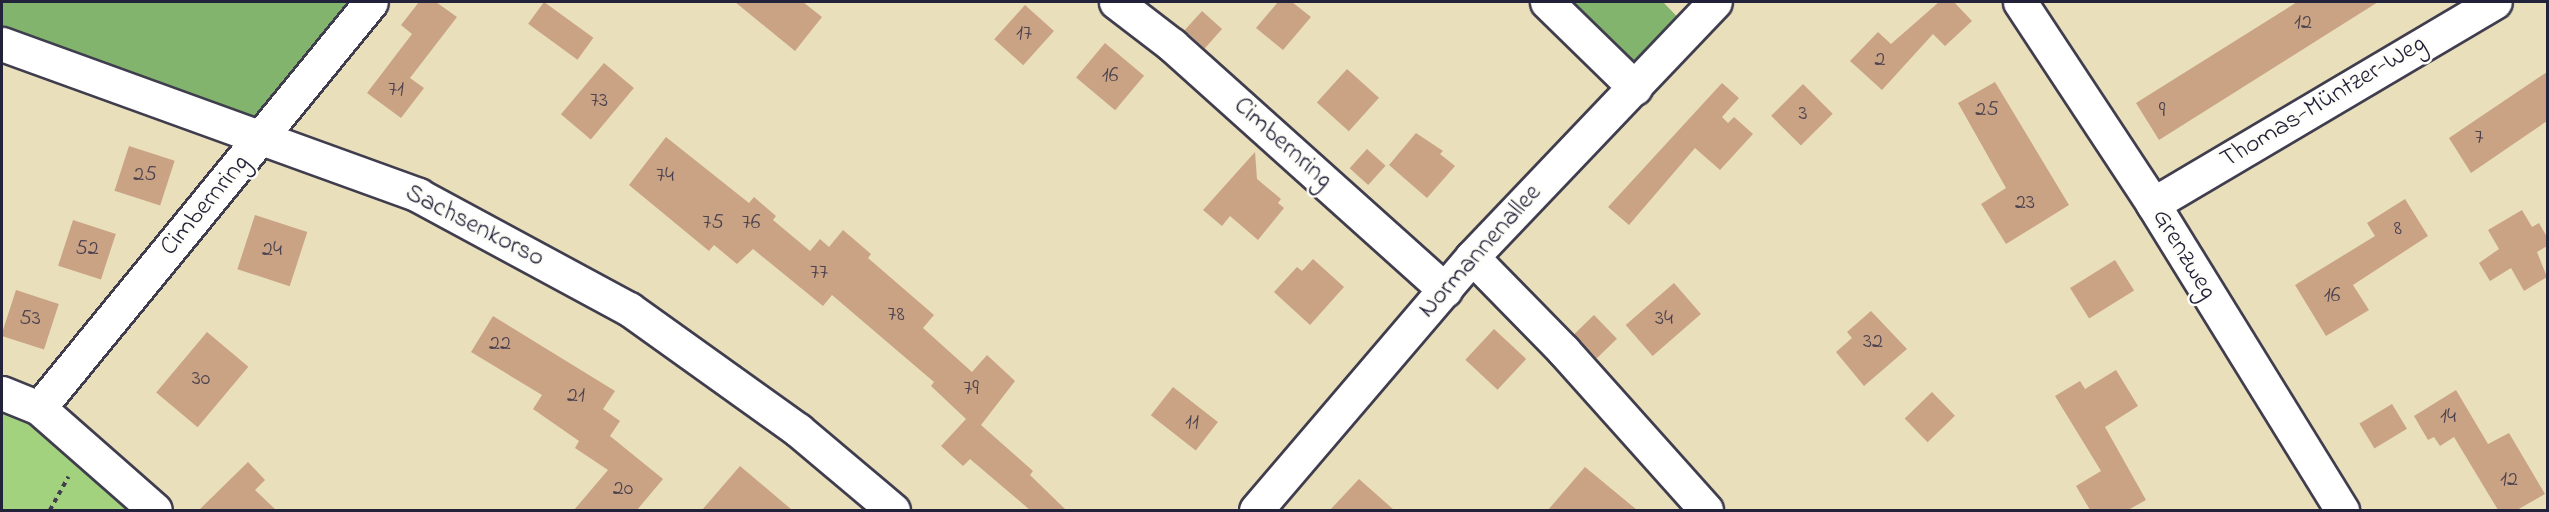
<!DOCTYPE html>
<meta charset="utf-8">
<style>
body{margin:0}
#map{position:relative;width:2549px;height:512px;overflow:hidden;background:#e9dfbb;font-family:"Indie Flower",sans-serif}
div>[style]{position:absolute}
.green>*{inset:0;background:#a3d27f}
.forest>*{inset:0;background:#82b46e}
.building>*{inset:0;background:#caa385;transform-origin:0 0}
.path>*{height:4px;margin-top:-2px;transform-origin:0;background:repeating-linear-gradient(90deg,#403e4e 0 4.5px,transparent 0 9px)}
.roads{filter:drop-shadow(2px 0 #403e4e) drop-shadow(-2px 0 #403e4e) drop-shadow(0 2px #403e4e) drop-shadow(0 -2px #403e4e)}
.street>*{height:33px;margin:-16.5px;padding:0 16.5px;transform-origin:16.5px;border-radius:16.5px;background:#fff}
span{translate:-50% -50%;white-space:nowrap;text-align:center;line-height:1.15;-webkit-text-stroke:5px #fdfcf7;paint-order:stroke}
.number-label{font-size:22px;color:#4c424e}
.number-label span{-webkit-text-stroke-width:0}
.street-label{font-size:26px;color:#22223b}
.frame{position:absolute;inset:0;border:3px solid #22223b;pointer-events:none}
</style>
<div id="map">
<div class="green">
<div style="clip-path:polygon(2px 393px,155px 510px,2px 510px)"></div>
</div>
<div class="forest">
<div style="clip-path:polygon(2px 2px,371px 2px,262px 139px,2px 44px)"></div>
<div style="clip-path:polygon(1547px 2px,1663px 2px,1689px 29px,1635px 88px)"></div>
</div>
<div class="building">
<div style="clip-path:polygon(419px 2px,436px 2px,457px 17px,410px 78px,424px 88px,401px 118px,367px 93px,412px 34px,401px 25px)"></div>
<div style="left:544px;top:2px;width:61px;height:27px;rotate:36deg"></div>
<div style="clip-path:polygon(735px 2px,803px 2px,822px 17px,795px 51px)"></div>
<div style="clip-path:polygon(1278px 2px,1292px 2px,1311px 17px,1283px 50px,1256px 28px)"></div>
<div style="clip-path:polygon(1939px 2px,1954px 2px,1972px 21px,1945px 46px,1933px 34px,1882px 90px,1850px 61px,1878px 32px,1891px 44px)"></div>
<div style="clip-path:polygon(2297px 2px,2378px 2px,2159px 140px,2136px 103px)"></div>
<div style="left:1025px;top:5px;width:39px;height:46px;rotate:42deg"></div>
<div style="left:1202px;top:11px;width:27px;height:26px;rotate:42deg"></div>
<div style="left:1105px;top:43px;width:51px;height:45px;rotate:40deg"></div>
<div style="left:604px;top:63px;width:39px;height:67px;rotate:40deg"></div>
<div style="left:1347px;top:69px;width:43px;height:45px;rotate:42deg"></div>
<div style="clip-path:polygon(2547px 72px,2547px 121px,2471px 173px,2449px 138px)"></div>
<div style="clip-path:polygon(1995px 82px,2069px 205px,2006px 244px,1981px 204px,2006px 188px,1958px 103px)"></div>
<div style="clip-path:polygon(1722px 83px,1739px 98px,1722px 117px,1728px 123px,1734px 117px,1753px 134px,1720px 170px,1695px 148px,1629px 225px,1608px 207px)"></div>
<div style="left:1803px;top:84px;width:42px;height:45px;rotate:45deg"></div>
<div style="clip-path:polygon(1416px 133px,1443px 151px,1440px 154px,1455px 166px,1427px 198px,1389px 165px)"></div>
<div style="clip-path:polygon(666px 137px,749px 203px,754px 197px,776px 216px,773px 220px,810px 251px,820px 239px,829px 247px,843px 230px,871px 254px,868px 258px,934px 315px,923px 328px,972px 372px,987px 355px,1015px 381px,981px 425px,1033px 471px,1030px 475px,1066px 510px,1030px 510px,970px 459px,963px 466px,941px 446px,966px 419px,931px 386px,934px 382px,832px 295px,823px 306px,753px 249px,737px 264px,714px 245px,709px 251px,629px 185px)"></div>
<div style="left:129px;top:146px;width:48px;height:47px;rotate:18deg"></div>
<div style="left:1367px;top:149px;width:25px;height:26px;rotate:42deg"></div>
<div style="clip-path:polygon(1255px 152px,1257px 179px,1281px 199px,1278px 203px,1284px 208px,1258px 240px,1230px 216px,1222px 226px,1203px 210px)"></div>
<div style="clip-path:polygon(2405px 199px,2428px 236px,2353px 285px,2369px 310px,2326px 336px,2295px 285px,2375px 236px,2367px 223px)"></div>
<div style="clip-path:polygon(2522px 210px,2532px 227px,2539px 223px,2547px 237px,2547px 246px,2537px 252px,2547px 277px,2524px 291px,2511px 268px,2490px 281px,2479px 263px,2499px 249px,2488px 230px)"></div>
<div style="left:255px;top:215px;width:55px;height:57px;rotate:18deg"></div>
<div style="left:73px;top:220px;width:45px;height:48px;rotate:18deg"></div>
<div style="clip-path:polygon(1313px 259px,1344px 287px,1310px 325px,1274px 292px,1297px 267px,1302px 271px)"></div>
<div style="left:2115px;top:260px;width:36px;height:53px;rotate:58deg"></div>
<div style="left:1674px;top:283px;width:41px;height:64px;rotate:49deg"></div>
<div style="left:16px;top:290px;width:45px;height:48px;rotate:18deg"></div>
<div style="clip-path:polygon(1871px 311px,1907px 349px,1864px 386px,1836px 352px,1852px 338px,1847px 332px)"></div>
<div style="left:1594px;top:315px;width:33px;height:28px;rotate:46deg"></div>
<div style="clip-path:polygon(493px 316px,615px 391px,603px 409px,620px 421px,610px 436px,663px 479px,637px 510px,574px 510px,608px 470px,575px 448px,579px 441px,533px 409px,542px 395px,471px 352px)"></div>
<div style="left:1494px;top:329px;width:44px;height:42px;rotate:43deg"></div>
<div style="left:207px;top:332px;width:54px;height:79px;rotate:40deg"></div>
<div style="clip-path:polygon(2116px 370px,2138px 406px,2105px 427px,2146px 500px,2128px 510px,2090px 510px,2076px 486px,2101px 471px,2055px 396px,2080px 381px,2085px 389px)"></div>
<div style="left:1173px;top:387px;width:57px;height:36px;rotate:38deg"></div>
<div style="clip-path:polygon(2456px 390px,2488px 444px,2509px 433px,2545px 494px,2517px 510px,2498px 510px,2454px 437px,2440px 446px,2434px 437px,2428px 440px,2414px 416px)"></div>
<div style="left:1932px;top:392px;width:33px;height:38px;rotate:46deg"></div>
<div style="left:2392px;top:404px;width:29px;height:38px;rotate:59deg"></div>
<div style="clip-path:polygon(248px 462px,265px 480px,255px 490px,276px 510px,199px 510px)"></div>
<div style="clip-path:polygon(740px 466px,792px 510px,702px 510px)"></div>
<div style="clip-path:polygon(1585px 467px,1637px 510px,1548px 510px)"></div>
<div style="clip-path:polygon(1359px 479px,1394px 510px,1330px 510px)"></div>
</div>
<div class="path">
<div style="left:50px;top:510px;width:38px;rotate:-61deg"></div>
</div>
<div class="roads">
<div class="street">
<div style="left:1116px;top:2px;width:71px;rotate:37.5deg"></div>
<div style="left:1172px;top:45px;width:367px;rotate:41.9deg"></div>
<div style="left:1547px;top:2px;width:123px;rotate:44.3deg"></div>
<div style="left:2020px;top:2px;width:242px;rotate:56.6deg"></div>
<div style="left:2153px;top:204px;width:360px;rotate:58.3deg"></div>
<div style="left:2px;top:44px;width:443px;rotate:19.9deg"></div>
<div style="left:418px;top:195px;width:240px;rotate:28.4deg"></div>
<div style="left:629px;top:309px;width:208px;rotate:35.6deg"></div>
<div style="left:798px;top:430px;width:124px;rotate:40.1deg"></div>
<div style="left:2153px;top:204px;width:397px;rotate:-30.6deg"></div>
<div style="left:1472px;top:257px;width:132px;rotate:45.6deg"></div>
<div style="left:1564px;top:351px;width:213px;rotate:48.2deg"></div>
<div style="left:2px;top:393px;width:40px;rotate:22deg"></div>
<div style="left:39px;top:408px;width:154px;rotate:41.3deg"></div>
<div style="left:39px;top:408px;width:524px;rotate:-50.73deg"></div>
<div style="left:1256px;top:510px;width:333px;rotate:-49.5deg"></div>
<div style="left:1472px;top:257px;width:352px;rotate:-46.4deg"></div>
</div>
</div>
<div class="number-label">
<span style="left:2303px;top:24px">12</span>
<span style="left:1024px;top:35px">17</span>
<span style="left:1880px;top:61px">2</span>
<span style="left:1110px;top:77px">16</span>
<span style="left:396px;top:91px">71</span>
<span style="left:599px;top:102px">73</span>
<span style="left:1987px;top:111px">25</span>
<span style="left:2162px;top:112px">9</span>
<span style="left:1803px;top:115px">3</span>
<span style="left:2479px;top:139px">7</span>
<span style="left:145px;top:176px">25</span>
<span style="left:665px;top:177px">74</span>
<span style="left:2025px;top:204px">23</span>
<span style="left:713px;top:224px">75</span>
<span style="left:751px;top:224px">76</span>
<span style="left:2398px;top:230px">8</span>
<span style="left:87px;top:250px">52</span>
<span style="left:272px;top:251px">24</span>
<span style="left:819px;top:274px">77</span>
<span style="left:2332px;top:297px">16</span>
<span style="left:896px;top:316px">78</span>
<span style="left:30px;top:320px">53</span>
<span style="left:1664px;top:320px">34</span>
<span style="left:1873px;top:343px">32</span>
<span style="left:500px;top:345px">22</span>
<span style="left:201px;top:380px">30</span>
<span style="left:971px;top:390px">79</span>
<span style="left:576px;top:397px">21</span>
<span style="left:2448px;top:418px">14</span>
<span style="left:1192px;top:424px">11</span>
<span style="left:2509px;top:481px">12</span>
<span style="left:623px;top:490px">20</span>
</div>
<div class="street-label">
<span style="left:2324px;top:103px;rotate:-31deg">Thomas-Müntzer-Weg</span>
<span style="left:1282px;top:144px;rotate:42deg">Cimbernring</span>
<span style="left:206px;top:206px;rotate:-50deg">Cimbernring</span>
<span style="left:474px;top:227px;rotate:27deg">Sachsenkorso</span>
<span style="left:1481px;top:252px;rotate:-48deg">Normannenallee</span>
<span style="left:2183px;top:255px;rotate:59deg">Grenzweg</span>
</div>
<div class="frame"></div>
</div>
